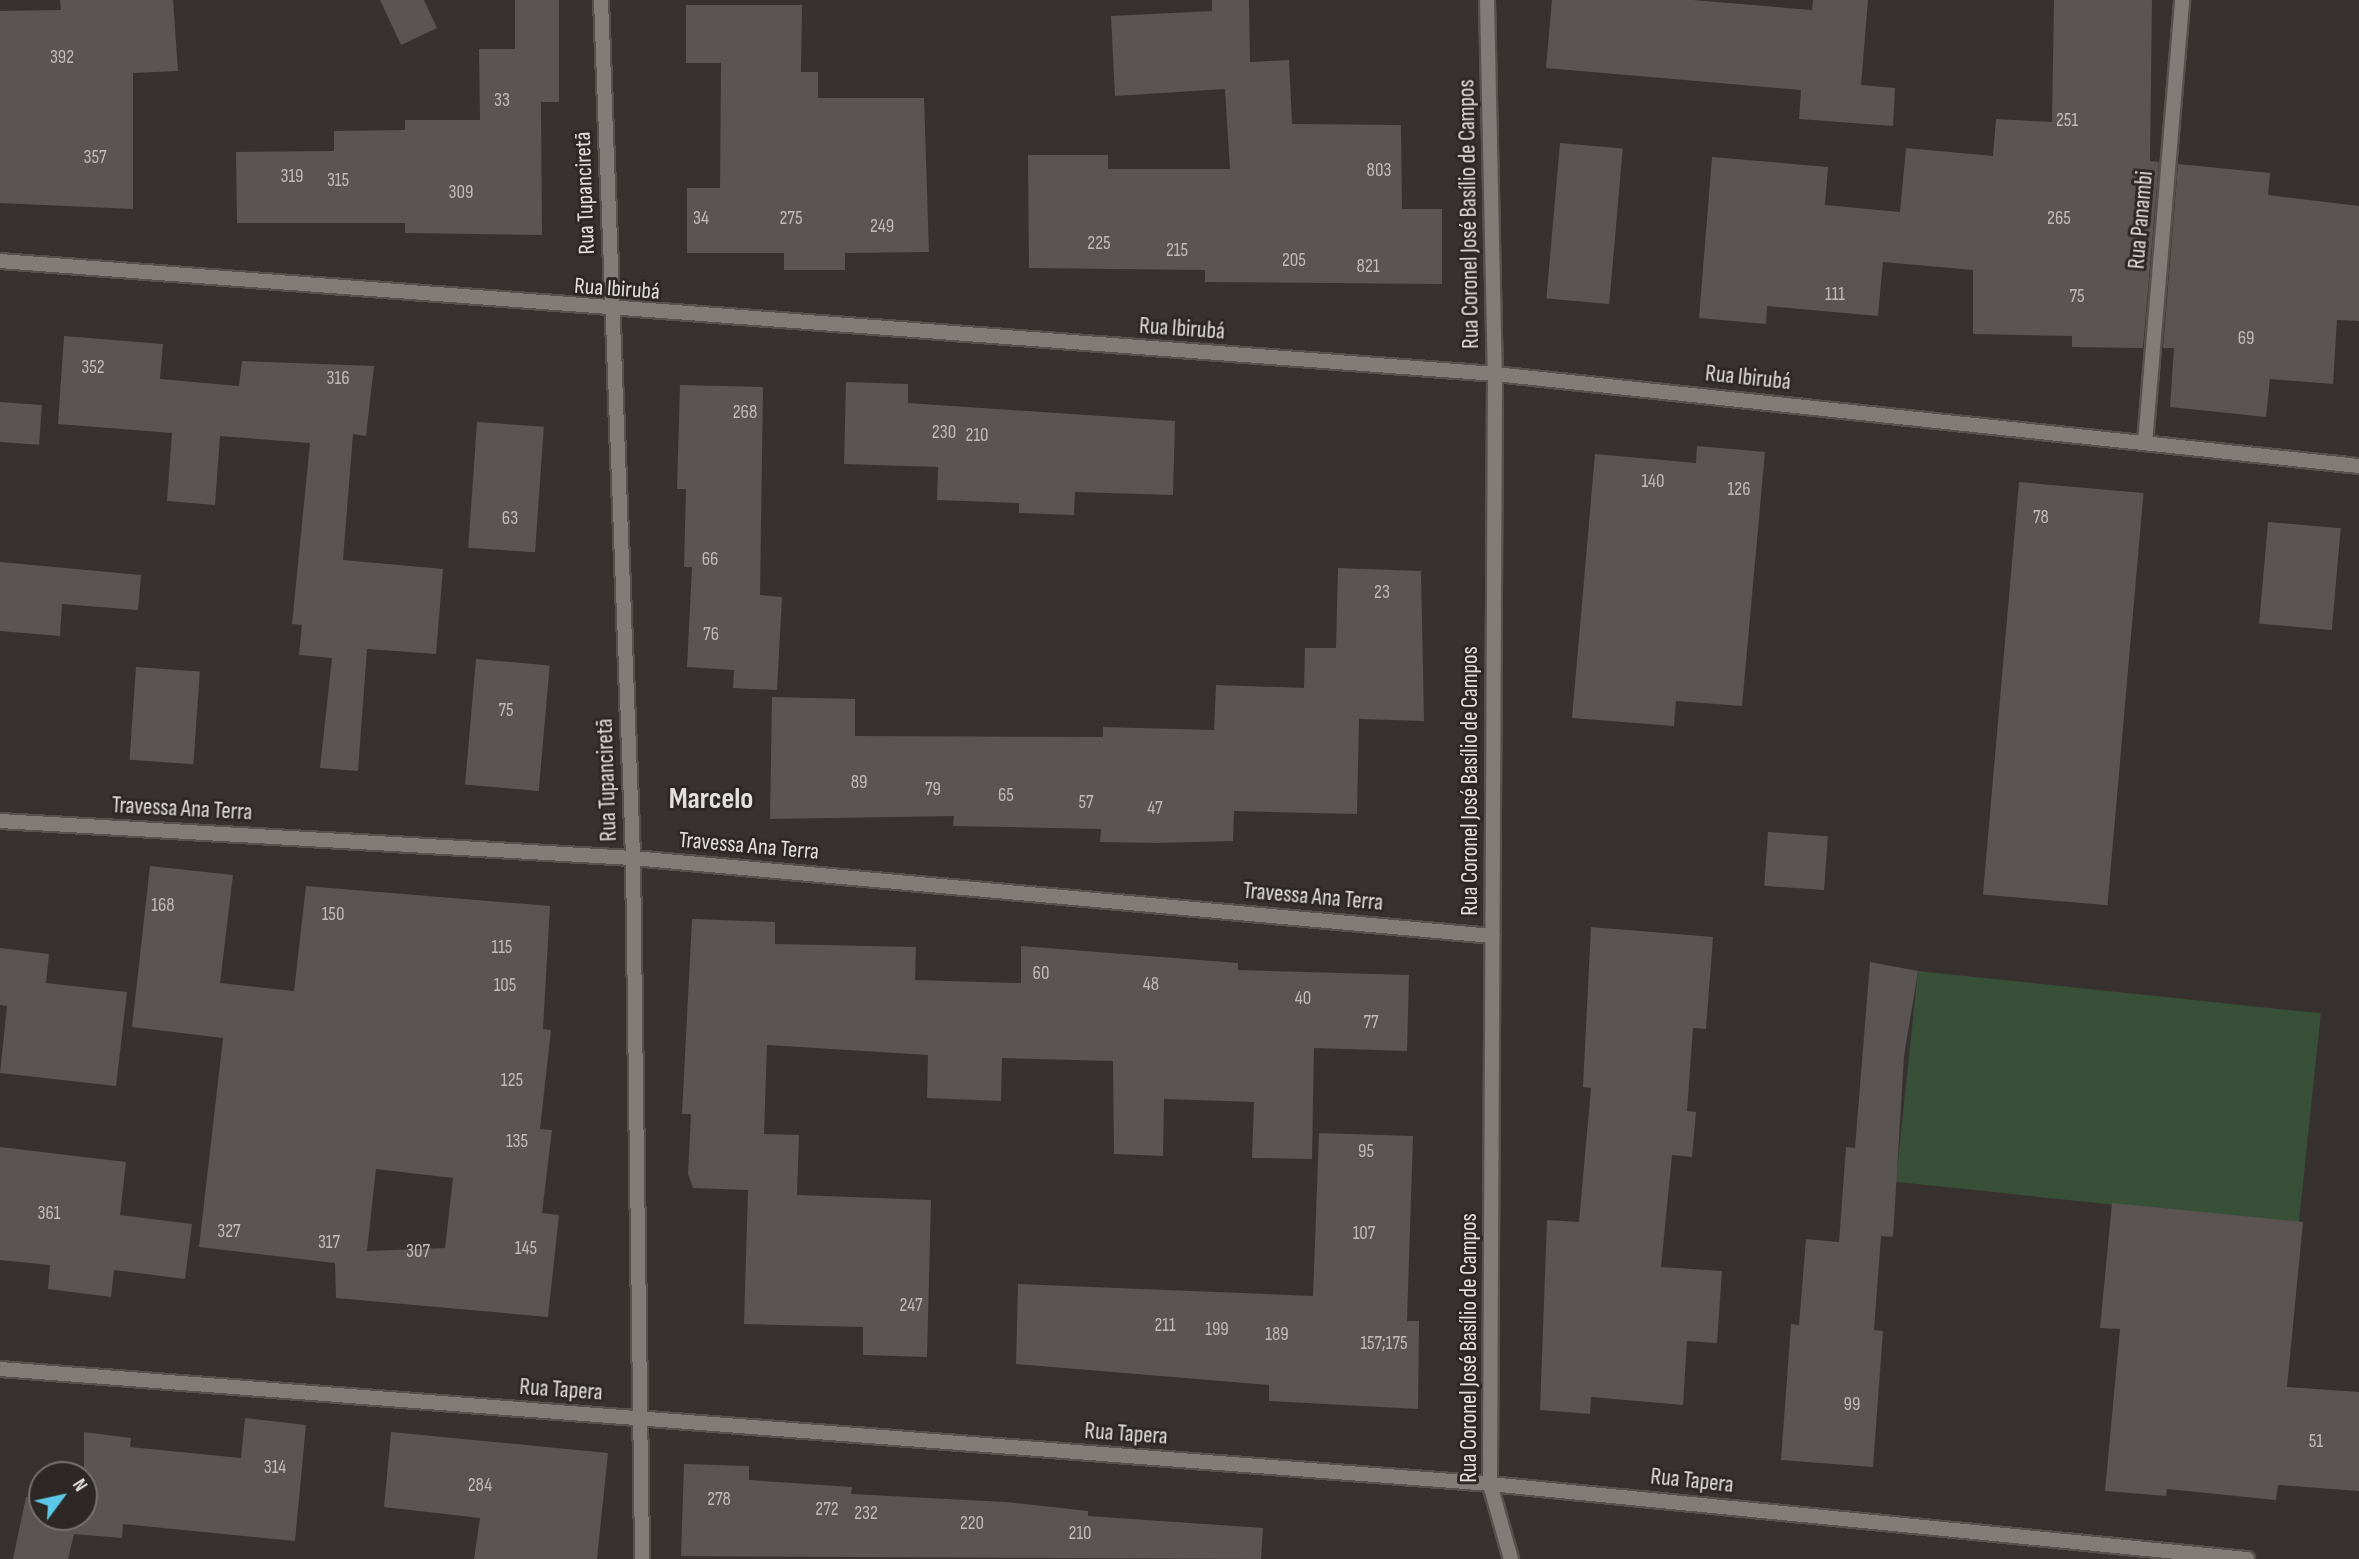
<!DOCTYPE html>
<meta charset="utf-8">
<style>
body{margin:0}
#map{position:relative;width:2359px;height:1559px;overflow:hidden;background:#373230;font-family:"Sofia Sans Condensed",sans-serif}
div>[style]{position:absolute}
.green>*{inset:0;background:#395038;transform-origin:0 0}
.building>*{inset:0;background:#5a5452;transform-origin:0 0}
.roads{filter:drop-shadow(2px 0 #56514f) drop-shadow(-2px 0 #56514f) drop-shadow(0 2px #56514f) drop-shadow(0 -2px #56514f)}
.street>*{height:14px;margin:-7px;padding:0 7px;transform-origin:7px;border-radius:7px;background:#827c79}
span{translate:-50% -50%;white-space:nowrap;text-align:center;line-height:1.15;-webkit-text-stroke:6px #2d2826;paint-order:stroke}
.number-label{font-size:19px;color:#c0bcba}
.number-label span{-webkit-text-stroke-width:0}
.street-label{font-size:23px;color:#e2dfdd}
.district-label{font-size:30px;color:#e2dfdd;font-weight:700}
.north{position:absolute;left:28px;top:1461px;width:70px;height:70px;box-sizing:border-box;background:#2d2826;border:2px solid #75716f;border-radius:50%;rotate:57deg;font-size:19px;font-weight:700;line-height:28px;text-align:center;color:#e2dfdd}
.north::after{content:'';display:block;margin:auto;width:24px;height:32px;background:#5ac8e6;clip-path:polygon(50% 0,100% 100%,50% 72%,0 100%)}
</style>
<div id="map">
<div class="green">
<div style="left:1918px;top:971px;width:405px;height:212px;rotate:6deg"></div>
</div>
<div class="building">
<div style="clip-path:polygon(60px 0,173px 0,178px 71px,133px 73px,133px 209px,0 203px,0 11px,61px 10px)"></div>
<div style="clip-path:polygon(380px 0,424px 0,437px 28px,401px 45px)"></div>
<div style="clip-path:polygon(515px 0,559px 0,559px 102px,541px 102px,542px 235px,405px 233px,405px 223px,237px 223px,236px 152px,334px 151px,334px 131px,405px 130px,405px 120px,480px 120px,479px 49px,515px 49px)"></div>
<div style="clip-path:polygon(1212px 0,1249px 0,1250px 62px,1289px 60px,1292px 124px,1401px 125px,1402px 209px,1442px 209px,1442px 284px,1205px 282px,1205px 270px,1029px 268px,1028px 155px,1108px 155px,1108px 169px,1230px 169px,1225px 89px,1115px 96px,1111px 16px,1212px 11px)"></div>
<div style="clip-path:polygon(1552px 0,1693px 0,1812px 10px,1813px 0,1868px 0,1861px 85px,1895px 88px,1893px 126px,1799px 119px,1801px 90px,1546px 68px)"></div>
<div style="clip-path:polygon(2054px 0,2152px 0,2150px 161px,2159px 162px,2143px 348px,2072px 347px,2072px 336px,1973px 334px,1973px 270px,1883px 262px,1878px 316px,1767px 306px,1766px 324px,1699px 318px,1712px 157px,1828px 167px,1825px 205px,1900px 212px,1906px 148px,1993px 156px,1996px 119px,2052px 122px)"></div>
<div style="clip-path:polygon(686px 5px,802px 5px,801px 72px,818px 72px,818px 98px,924px 98px,929px 252px,845px 253px,845px 270px,784px 270px,784px 253px,687px 253px,687px 188px,720px 188px,721px 63px,686px 63px)"></div>
<div style="left:1560px;top:143px;width:63px;height:156px;rotate:5deg"></div>
<div style="clip-path:polygon(2178px 164px,2270px 173px,2268px 195px,2359px 206px,2359px 321px,2337px 320px,2333px 384px,2270px 379px,2266px 417px,2170px 407px,2174px 348px,2163px 348px)"></div>
<div style="clip-path:polygon(64px 336px,163px 344px,160px 379px,239px 386px,242px 361px,374px 366px,366px 436px,353px 434px,343px 560px,443px 569px,436px 654px,367px 649px,358px 771px,320px 768px,332px 658px,299px 655px,302px 625px,292px 624px,310px 443px,220px 436px,215px 505px,167px 501px,172px 433px,58px 424px)"></div>
<div style="clip-path:polygon(846px 382px,908px 384px,908px 403px,1175px 421px,1173px 495px,1075px 492px,1074px 515px,1019px 513px,1019px 503px,937px 500px,938px 467px,844px 464px)"></div>
<div style="clip-path:polygon(680px 385px,763px 387px,760px 595px,782px 597px,777px 690px,733px 688px,734px 670px,687px 667px,692px 567px,684px 567px,686px 489px,677px 489px)"></div>
<div style="left:0;top:402px;width:42px;height:40px;rotate:4deg"></div>
<div style="left:477px;top:422px;width:67px;height:126px;rotate:4deg"></div>
<div style="clip-path:polygon(1697px 446px,1765px 452px,1742px 706px,1676px 701px,1674px 726px,1572px 718px,1595px 454px,1696px 463px)"></div>
<div style="left:2019px;top:482px;width:125px;height:414px;rotate:5deg"></div>
<div style="left:2268px;top:522px;width:73px;height:102px;rotate:5deg"></div>
<div style="clip-path:polygon(0 562px,141px 575px,138px 610px,62px 604px,60px 636px,0 631px)"></div>
<div style="clip-path:polygon(1338px 568px,1421px 571px,1424px 721px,1359px 719px,1357px 814px,1234px 811px,1233px 841px,1156px 843px,1100px 842px,1101px 829px,953px 826px,954px 816px,770px 819px,772px 697px,855px 699px,855px 736px,1103px 737px,1103px 727px,1214px 730px,1216px 685px,1304px 688px,1305px 648px,1336px 648px)"></div>
<div style="left:476px;top:659px;width:74px;height:126px;rotate:5deg"></div>
<div style="left:136px;top:667px;width:64px;height:93px;rotate:4deg"></div>
<div style="left:1768px;top:832px;width:60px;height:54px;rotate:4deg"></div>
<div style="clip-path:polygon(evenodd,150px 866px,233px 875px,220px 983px,294px 991px,306px 886px,550px 906px,543px 1029px,551px 1030px,540px 1129px,552px 1130px,542px 1213px,559px 1215px,548px 1317px,336px 1298px,335px 1263px,199px 1247px,223px 1038px,132px 1027px,150px 866px,376px 1169px,453px 1178px,445px 1248px,367px 1251px,376px 1169px)"></div>
<div style="clip-path:polygon(692px 919px,775px 922px,775px 944px,916px 947px,915px 980px,1021px 983px,1021px 946px,1238px 963px,1238px 970px,1409px 975px,1407px 1051px,1314px 1048px,1312px 1159px,1252px 1158px,1254px 1102px,1164px 1099px,1163px 1156px,1114px 1154px,1113px 1061px,1002px 1058px,1001px 1101px,927px 1098px,928px 1055px,767px 1045px,764px 1134px,799px 1135px,797px 1195px,931px 1200px,927px 1357px,863px 1355px,863px 1327px,744px 1324px,748px 1190px,693px 1188px,688px 1174px,691px 1114px,682px 1114px)"></div>
<div style="clip-path:polygon(1591px 927px,1713px 937px,1706px 1029px,1693px 1028px,1687px 1111px,1696px 1112px,1692px 1157px,1672px 1155px,1661px 1267px,1722px 1271px,1717px 1343px,1687px 1341px,1683px 1405px,1591px 1397px,1590px 1414px,1540px 1410px,1547px 1220px,1579px 1222px,1591px 1088px,1583px 1087px)"></div>
<div style="clip-path:polygon(0 948px,49px 954px,46px 983px,127px 992px,116px 1086px,0 1073px,7px 1006px,0 1005px)"></div>
<div style="clip-path:polygon(1870px 962px,1918px 971px,1904px 1056px,1893px 1237px,1881px 1236px,1874px 1330px,1883px 1331px,1873px 1467px,1781px 1460px,1791px 1324px,1799px 1325px,1806px 1239px,1839px 1242px,1846px 1147px,1855px 1148px)"></div>
<div style="clip-path:polygon(1319px 1133px,1413px 1136px,1407px 1321px,1419px 1321px,1418px 1409px,1269px 1401px,1269px 1385px,1016px 1364px,1018px 1284px,1313px 1296px)"></div>
<div style="clip-path:polygon(0 1147px,126px 1162px,120px 1215px,192px 1224px,185px 1279px,114px 1270px,111px 1297px,48px 1289px,50px 1265px,0 1260px)"></div>
<div style="clip-path:polygon(2112px 1203px,2303px 1222px,2287px 1387px,2359px 1392px,2359px 1491px,2278px 1485px,2276px 1500px,2167px 1489px,2166px 1496px,2105px 1491px,2120px 1329px,2100px 1328px)"></div>
<div style="clip-path:polygon(245px 1418px,306px 1425px,295px 1541px,123px 1524px,122px 1538px,74px 1534px,68px 1559px,13px 1559px,26px 1497px,42px 1500px,42px 1517px,84px 1517px,84px 1432px,131px 1438px,130px 1447px,241px 1458px)"></div>
<div style="clip-path:polygon(391px 1432px,608px 1453px,597px 1559px,474px 1559px,480px 1518px,384px 1507px)"></div>
<div style="clip-path:polygon(684px 1464px,749px 1466px,749px 1480px,852px 1487px,851px 1494px,1006px 1502px,1088px 1511px,1088px 1516px,1263px 1528px,1261px 1559px,681px 1556px)"></div>
</div>
<div class="roads">
<div class="street">
<div style="left:601px;top:0;width:859px;rotate:87.86deg"></div>
<div style="left:633px;top:858px;width:701px;rotate:89.26deg"></div>
<div style="left:1487px;top:0;width:374px;rotate:88.8deg"></div>
<div style="left:1495px;top:374px;width:1110px;rotate:90.26deg"></div>
<div style="left:1490px;top:1484px;width:78px;rotate:74.4deg"></div>
<div style="left:0;top:261px;width:1499px;rotate:4.32deg"></div>
<div style="left:1495px;top:374px;width:869px;rotate:6.08deg"></div>
<div style="left:2145px;top:443px;width:445px;rotate:-85.2deg"></div>
<div style="left:0;top:821px;width:634px;rotate:3.35deg"></div>
<div style="left:633px;top:858px;width:863px;rotate:5.19deg"></div>
<div style="left:0;top:1369px;width:1494px;rotate:4.41deg"></div>
<div style="left:1490px;top:1484px;width:761px;rotate:5.66deg"></div>
</div>
</div>
<div class="number-label">
<span style="left:62px;top:58px">392</span>
<span style="left:502px;top:101px">33</span>
<span style="left:2067px;top:121px">251</span>
<span style="left:95px;top:158px">357</span>
<span style="left:1379px;top:171px">803</span>
<span style="left:292px;top:177px">319</span>
<span style="left:338px;top:181px">315</span>
<span style="left:461px;top:193px">309</span>
<span style="left:701px;top:219px">34</span>
<span style="left:791px;top:219px">275</span>
<span style="left:2059px;top:219px">265</span>
<span style="left:882px;top:227px">249</span>
<span style="left:1099px;top:244px">225</span>
<span style="left:1177px;top:251px">215</span>
<span style="left:1294px;top:261px">205</span>
<span style="left:1368px;top:267px">821</span>
<span style="left:1835px;top:295px">111</span>
<span style="left:2077px;top:297px">75</span>
<span style="left:2246px;top:339px">69</span>
<span style="left:93px;top:368px">352</span>
<span style="left:338px;top:379px">316</span>
<span style="left:745px;top:413px">268</span>
<span style="left:944px;top:433px">230</span>
<span style="left:977px;top:436px">210</span>
<span style="left:1653px;top:482px">140</span>
<span style="left:1739px;top:490px">126</span>
<span style="left:2041px;top:518px">78</span>
<span style="left:510px;top:519px">63</span>
<span style="left:710px;top:560px">66</span>
<span style="left:1382px;top:593px">23</span>
<span style="left:711px;top:635px">76</span>
<span style="left:506px;top:711px">75</span>
<span style="left:859px;top:783px">89</span>
<span style="left:933px;top:790px">79</span>
<span style="left:1006px;top:796px">65</span>
<span style="left:1086px;top:803px">57</span>
<span style="left:1155px;top:809px">47</span>
<span style="left:163px;top:906px">168</span>
<span style="left:333px;top:915px">150</span>
<span style="left:502px;top:948px">115</span>
<span style="left:1041px;top:974px">60</span>
<span style="left:1151px;top:985px">48</span>
<span style="left:505px;top:986px">105</span>
<span style="left:1303px;top:999px">40</span>
<span style="left:1371px;top:1023px">77</span>
<span style="left:512px;top:1081px">125</span>
<span style="left:517px;top:1142px">135</span>
<span style="left:1366px;top:1152px">95</span>
<span style="left:49px;top:1214px">361</span>
<span style="left:229px;top:1232px">327</span>
<span style="left:1364px;top:1234px">107</span>
<span style="left:329px;top:1243px">317</span>
<span style="left:526px;top:1249px">145</span>
<span style="left:418px;top:1252px">307</span>
<span style="left:911px;top:1306px">247</span>
<span style="left:1165px;top:1326px">211</span>
<span style="left:1217px;top:1330px">199</span>
<span style="left:1277px;top:1335px">189</span>
<span style="left:1384px;top:1344px">157;175</span>
<span style="left:1852px;top:1405px">99</span>
<span style="left:2316px;top:1442px">51</span>
<span style="left:275px;top:1468px">314</span>
<span style="left:480px;top:1486px">284</span>
<span style="left:719px;top:1500px">278</span>
<span style="left:827px;top:1510px">272</span>
<span style="left:866px;top:1514px">232</span>
<span style="left:972px;top:1524px">220</span>
<span style="left:1080px;top:1534px">210</span>
</div>
<div class="street-label">
<span style="left:585px;top:193px;rotate:-92deg">Rua Tupanciretã</span>
<span style="left:1469px;top:214px;rotate:-91deg">Rua Coronel José Basílio de Campos</span>
<span style="left:2141px;top:220px;rotate:-85deg">Rua Panambi</span>
<span style="left:617px;top:289px;rotate:4deg">Rua Ibirubá</span>
<span style="left:1182px;top:329px;rotate:4deg">Rua Ibirubá</span>
<span style="left:1748px;top:378px;rotate:6deg">Rua Ibirubá</span>
<span style="left:607px;top:780px;rotate:-92deg">Rua Tupanciretã</span>
<span style="left:1470px;top:781px;rotate:-90deg">Rua Coronel José Basílio de Campos</span>
<span style="left:182px;top:809px;rotate:3deg">Travessa Ana Terra</span>
<span style="left:749px;top:846px;rotate:5deg">Travessa Ana Terra</span>
<span style="left:1313px;top:897px;rotate:5deg">Travessa Ana Terra</span>
<span style="left:1469px;top:1348px;rotate:-90deg">Rua Coronel José Basílio de Campos</span>
<span style="left:561px;top:1390px;rotate:4deg">Rua Tapera</span>
<span style="left:1126px;top:1434px;rotate:4deg">Rua Tapera</span>
<span style="left:1692px;top:1481px;rotate:6deg">Rua Tapera</span>
</div>
<div class="district-label">
<span style="left:711px;top:799px">Marcelo</span>
</div>
<div class="north">N</div>
</div>
